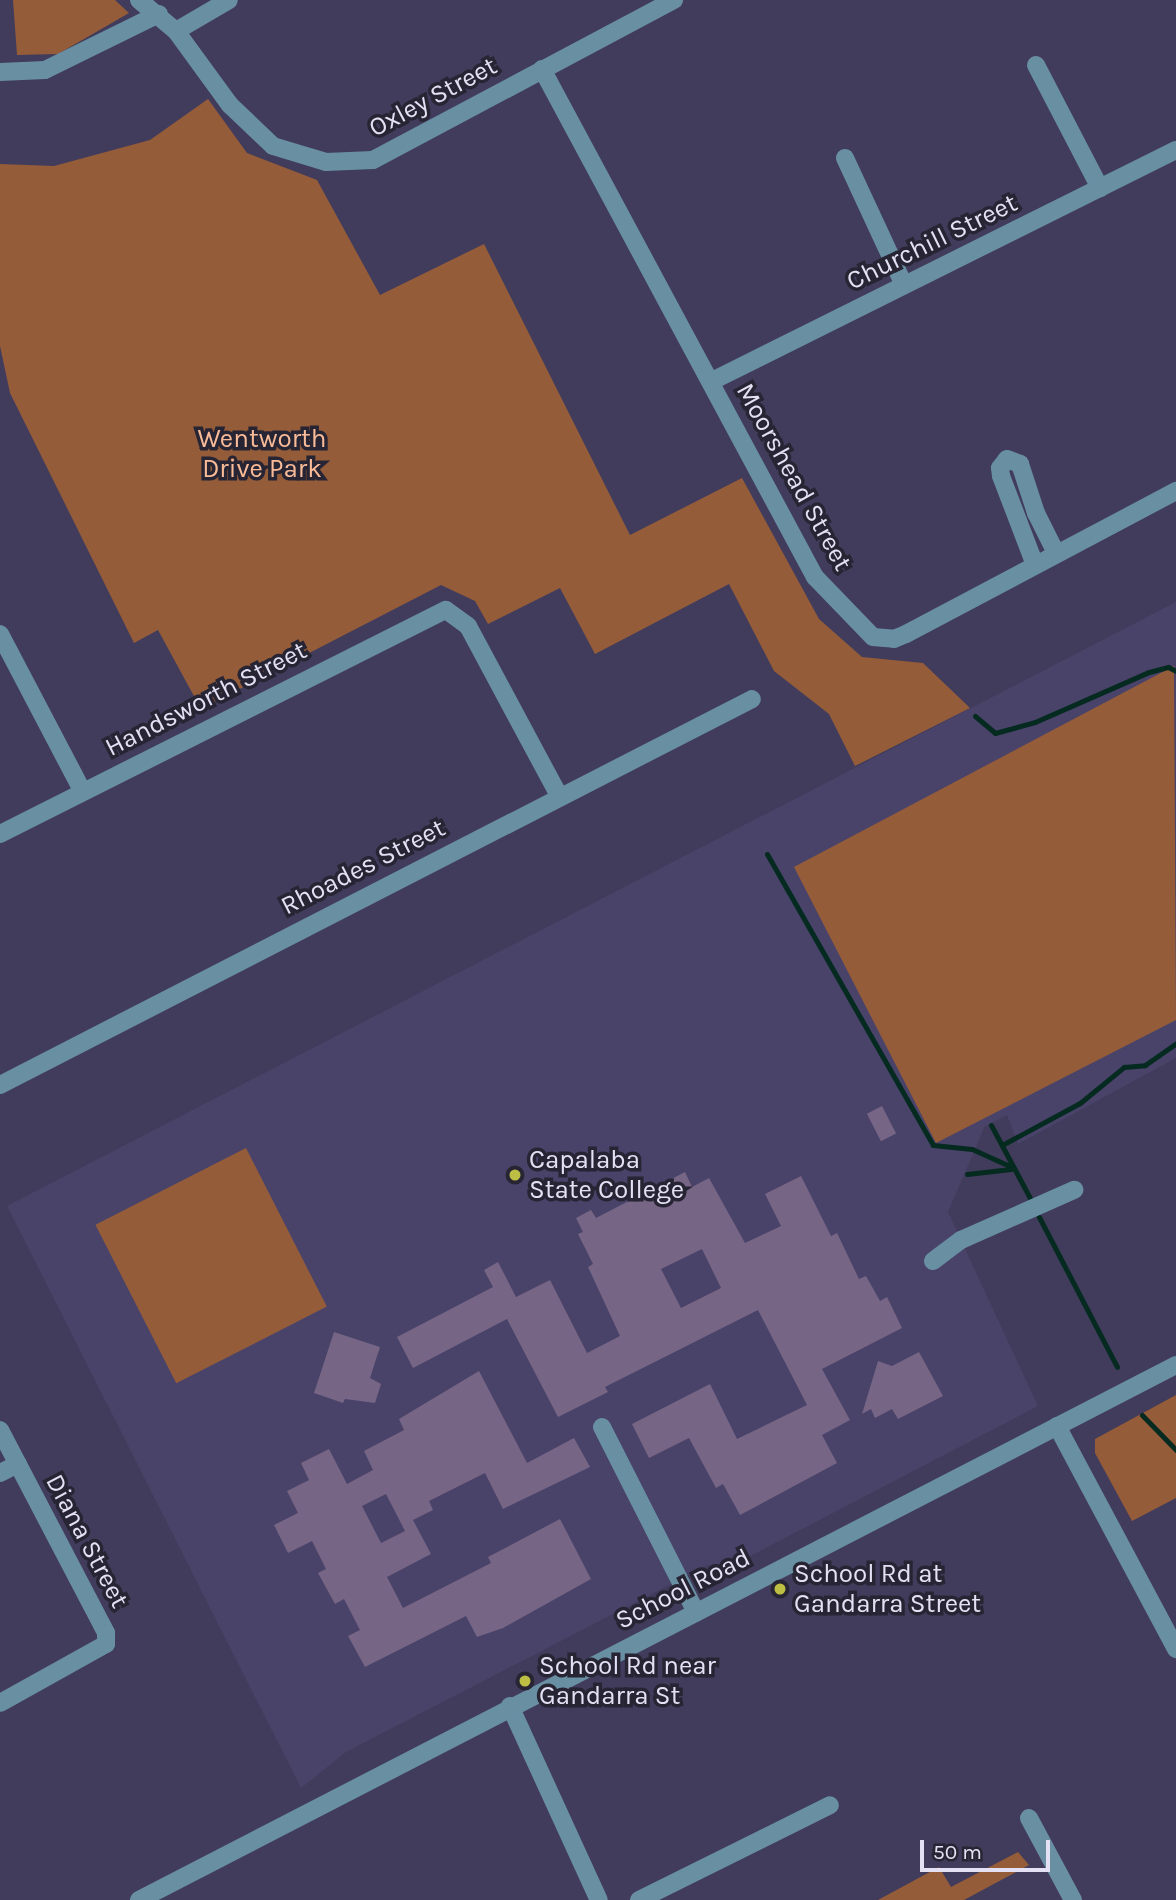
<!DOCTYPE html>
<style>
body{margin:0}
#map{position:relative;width:1176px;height:1900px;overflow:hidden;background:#413c5b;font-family:Karla,sans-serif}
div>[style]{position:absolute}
.built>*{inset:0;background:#494369}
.green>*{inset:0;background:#955c3a;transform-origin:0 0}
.stream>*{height:5px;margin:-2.5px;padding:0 2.5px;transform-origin:2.5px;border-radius:2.5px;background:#052a20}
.building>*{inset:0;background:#776585;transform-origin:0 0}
.minor>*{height:18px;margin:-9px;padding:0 9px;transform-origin:9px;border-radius:9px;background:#698fa3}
.dots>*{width:19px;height:19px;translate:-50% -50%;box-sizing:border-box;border:4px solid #272534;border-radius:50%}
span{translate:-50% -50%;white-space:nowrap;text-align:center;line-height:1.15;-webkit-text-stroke:7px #272534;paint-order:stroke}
.street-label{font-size:26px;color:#e4e1f5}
.park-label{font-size:26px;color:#f9bb98}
.poi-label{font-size:26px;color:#e4e1f5}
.left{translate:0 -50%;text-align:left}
.scale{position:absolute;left:920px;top:1840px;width:130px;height:32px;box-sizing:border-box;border:4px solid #e4e1f5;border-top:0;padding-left:9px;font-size:21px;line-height:24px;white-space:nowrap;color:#e4e1f5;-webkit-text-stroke:5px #272534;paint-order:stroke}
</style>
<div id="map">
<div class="built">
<div style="clip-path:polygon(1176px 602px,1176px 1058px,1018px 1144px,1007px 1115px,985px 1126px,948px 1212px,1038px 1406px,737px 1563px,708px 1565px,346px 1752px,301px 1788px,7px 1206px)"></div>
</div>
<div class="green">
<div style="clip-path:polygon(13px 0,115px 0,129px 13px,58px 54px,17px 55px)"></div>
<div style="clip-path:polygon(208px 99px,247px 153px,317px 180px,380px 295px,484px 244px,630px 535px,742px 478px,819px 619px,862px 657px,923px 663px,970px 708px,855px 766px,829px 714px,774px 671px,729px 584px,595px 654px,560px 588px,488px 624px,475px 601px,441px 585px,201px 709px,158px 630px,134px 643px,10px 393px,0 346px,0 164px,54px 166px,150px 140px)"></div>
<div style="clip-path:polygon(1174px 666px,1176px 1020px,936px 1143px,794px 867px)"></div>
<div style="left:246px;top:1148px;width:178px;height:169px;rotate:63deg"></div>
<div style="clip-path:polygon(1176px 1395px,1176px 1498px,1132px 1521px,1095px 1453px,1095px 1439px)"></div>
<div style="clip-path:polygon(1018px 1852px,1029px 1865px,964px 1900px,878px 1900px,939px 1867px,951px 1887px)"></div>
</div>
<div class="stream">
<div style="left:975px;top:716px;width:26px;rotate:40deg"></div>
<div style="left:995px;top:733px;width:41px;rotate:-15.4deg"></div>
<div style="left:1035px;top:722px;width:124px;rotate:-23.7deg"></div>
<div style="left:1149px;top:672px;width:20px;rotate:-15deg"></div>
<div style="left:1168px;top:667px;width:9px;rotate:27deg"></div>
<div style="left:767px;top:854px;width:335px;rotate:60.3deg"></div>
<div style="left:933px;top:1145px;width:39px;rotate:6deg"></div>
<div style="left:972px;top:1149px;width:46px;rotate:24.3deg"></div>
<div style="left:991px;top:1125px;width:83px;rotate:61.9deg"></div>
<div style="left:1002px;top:1145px;width:89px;rotate:-28.3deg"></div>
<div style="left:1080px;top:1103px;width:57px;rotate:-39.3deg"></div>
<div style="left:1124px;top:1067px;width:21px;rotate:-5deg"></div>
<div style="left:1145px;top:1065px;width:38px;rotate:-35deg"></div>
<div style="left:967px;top:1174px;width:44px;rotate:-6.5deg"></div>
<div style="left:1039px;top:1217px;width:169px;rotate:62.5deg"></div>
<div style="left:1142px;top:1415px;width:49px;rotate:45.8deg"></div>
</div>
<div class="building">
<div style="left:882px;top:1106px;width:31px;height:17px;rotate:63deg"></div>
<div style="clip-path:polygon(evenodd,685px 1172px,692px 1187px,709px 1178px,745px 1243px,781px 1226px,765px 1194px,801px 1176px,831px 1236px,837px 1233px,859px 1279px,866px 1276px,880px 1301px,887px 1297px,902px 1328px,822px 1369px,850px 1420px,822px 1435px,837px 1463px,740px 1515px,723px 1484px,716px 1488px,689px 1438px,649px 1458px,632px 1424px,710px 1384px,737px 1439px,807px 1405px,758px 1310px,605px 1387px,608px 1392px,558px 1417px,507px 1319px,413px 1368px,397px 1337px,493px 1287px,484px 1270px,498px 1262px,516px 1297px,550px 1280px,587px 1353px,620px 1336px,588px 1267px,593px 1264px,578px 1234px,583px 1232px,576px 1218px,591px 1210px,596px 1218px,685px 1172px,702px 1249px,721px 1288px,681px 1308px,661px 1269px,702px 1249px)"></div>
<div style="clip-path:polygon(334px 1332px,380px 1347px,370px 1378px,381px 1384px,375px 1403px,345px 1399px,343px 1403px,314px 1393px)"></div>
<div style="clip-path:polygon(919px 1352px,943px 1396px,898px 1419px,892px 1409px,875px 1418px,871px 1409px,862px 1414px,878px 1361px,892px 1366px)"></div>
<div style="clip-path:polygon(evenodd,479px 1371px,527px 1463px,574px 1438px,590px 1467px,503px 1509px,485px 1473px,429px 1501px,433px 1510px,413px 1520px,431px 1554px,387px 1577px,403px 1608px,491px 1563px,488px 1557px,560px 1519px,591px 1579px,503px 1628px,477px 1637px,466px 1616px,365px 1667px,348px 1636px,360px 1630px,344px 1599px,335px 1604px,318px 1573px,326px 1569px,312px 1541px,288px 1553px,274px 1525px,298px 1513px,287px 1491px,309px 1480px,301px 1463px,329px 1449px,347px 1484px,373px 1470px,364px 1451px,404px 1430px,399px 1419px,479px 1371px,386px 1494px,405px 1531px,381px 1543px,362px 1506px,386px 1494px)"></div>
</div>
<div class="minor">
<div style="left:139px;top:0;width:48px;rotate:40deg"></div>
<div style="left:176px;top:31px;width:92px;rotate:53.9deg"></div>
<div style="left:230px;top:105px;width:59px;rotate:43.6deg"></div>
<div style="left:273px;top:146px;width:55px;rotate:16.8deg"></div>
<div style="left:326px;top:162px;width:47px;rotate:-2.4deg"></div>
<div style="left:373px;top:160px;width:341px;rotate:-28deg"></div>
<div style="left:176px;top:31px;width:61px;rotate:-30.3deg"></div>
<div style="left:1036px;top:65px;width:139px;rotate:62.5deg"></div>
<div style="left:542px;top:69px;width:577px;rotate:61.75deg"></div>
<div style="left:815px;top:577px;width:83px;rotate:46deg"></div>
<div style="left:873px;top:637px;width:21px;rotate:5deg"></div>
<div style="left:894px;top:639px;width:13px;rotate:-23deg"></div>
<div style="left:906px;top:634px;width:306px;rotate:-27.9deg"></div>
<div style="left:0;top:72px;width:45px;rotate:-2.5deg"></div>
<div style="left:45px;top:70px;width:127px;rotate:-26.2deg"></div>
<div style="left:845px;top:158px;width:140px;rotate:65.1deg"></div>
<div style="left:712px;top:381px;width:518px;rotate:-26.47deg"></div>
<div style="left:1035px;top:565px;width:95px;rotate:-110.9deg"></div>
<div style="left:1001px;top:476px;width:8px;rotate:-97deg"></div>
<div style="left:1000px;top:468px;width:11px;rotate:-52deg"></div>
<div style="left:1007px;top:459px;width:14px;rotate:21deg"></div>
<div style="left:1020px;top:464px;width:52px;rotate:71.9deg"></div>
<div style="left:1036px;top:513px;width:45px;rotate:63.4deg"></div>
<div style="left:0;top:634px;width:176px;rotate:62.3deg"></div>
<div style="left:0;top:834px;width:499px;rotate:-26.7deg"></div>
<div style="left:446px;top:610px;width:27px;rotate:36deg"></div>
<div style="left:468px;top:626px;width:193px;rotate:61.8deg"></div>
<div style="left:0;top:1085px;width:845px;rotate:-27.17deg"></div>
<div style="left:933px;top:1261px;width:35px;rotate:-37deg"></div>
<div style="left:961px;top:1240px;width:124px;rotate:-23.9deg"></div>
<div style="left:1057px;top:1426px;width:253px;rotate:61.9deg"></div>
<div style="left:602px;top:1427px;width:208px;rotate:63.1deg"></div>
<div style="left:0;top:1430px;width:229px;rotate:62.4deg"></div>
<div style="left:106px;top:1633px;width:11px;rotate:90deg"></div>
<div style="left:106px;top:1644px;width:121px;rotate:150.9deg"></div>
<div style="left:0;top:1473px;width:20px;rotate:-27deg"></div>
<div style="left:510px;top:1706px;width:213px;rotate:65.4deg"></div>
<div style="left:1029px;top:1818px;width:93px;rotate:61.8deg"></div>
<div style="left:139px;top:1900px;width:1167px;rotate:-27.29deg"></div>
<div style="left:639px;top:1900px;width:213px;rotate:-26.4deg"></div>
</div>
<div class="dots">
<div style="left:515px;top:1175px;background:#bcbf44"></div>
<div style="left:780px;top:1589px;background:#bcbf44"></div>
<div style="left:525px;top:1681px;background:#bcbf44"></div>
</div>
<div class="street-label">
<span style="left:433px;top:97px;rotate:-28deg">Oxley Street</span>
<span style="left:932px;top:242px;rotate:-26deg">Churchill Street</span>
<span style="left:794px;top:477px;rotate:61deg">Moorshead Street</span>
<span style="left:206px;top:699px;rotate:-27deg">Handsworth Street</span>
<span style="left:363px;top:867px;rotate:-27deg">Rhoades Street</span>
<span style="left:87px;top:1541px;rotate:62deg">Diana Street</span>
<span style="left:683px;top:1589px;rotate:-27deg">School Road</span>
</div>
<div class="park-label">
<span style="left:262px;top:454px">Wentworth<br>Drive Park</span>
</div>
<div class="poi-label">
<span class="left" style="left:529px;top:1175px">Capalaba<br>State College</span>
<span class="left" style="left:794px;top:1589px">School Rd at<br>Gandarra Street</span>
<span class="left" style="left:539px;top:1681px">School Rd near<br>Gandarra St</span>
</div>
<div class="scale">50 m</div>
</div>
